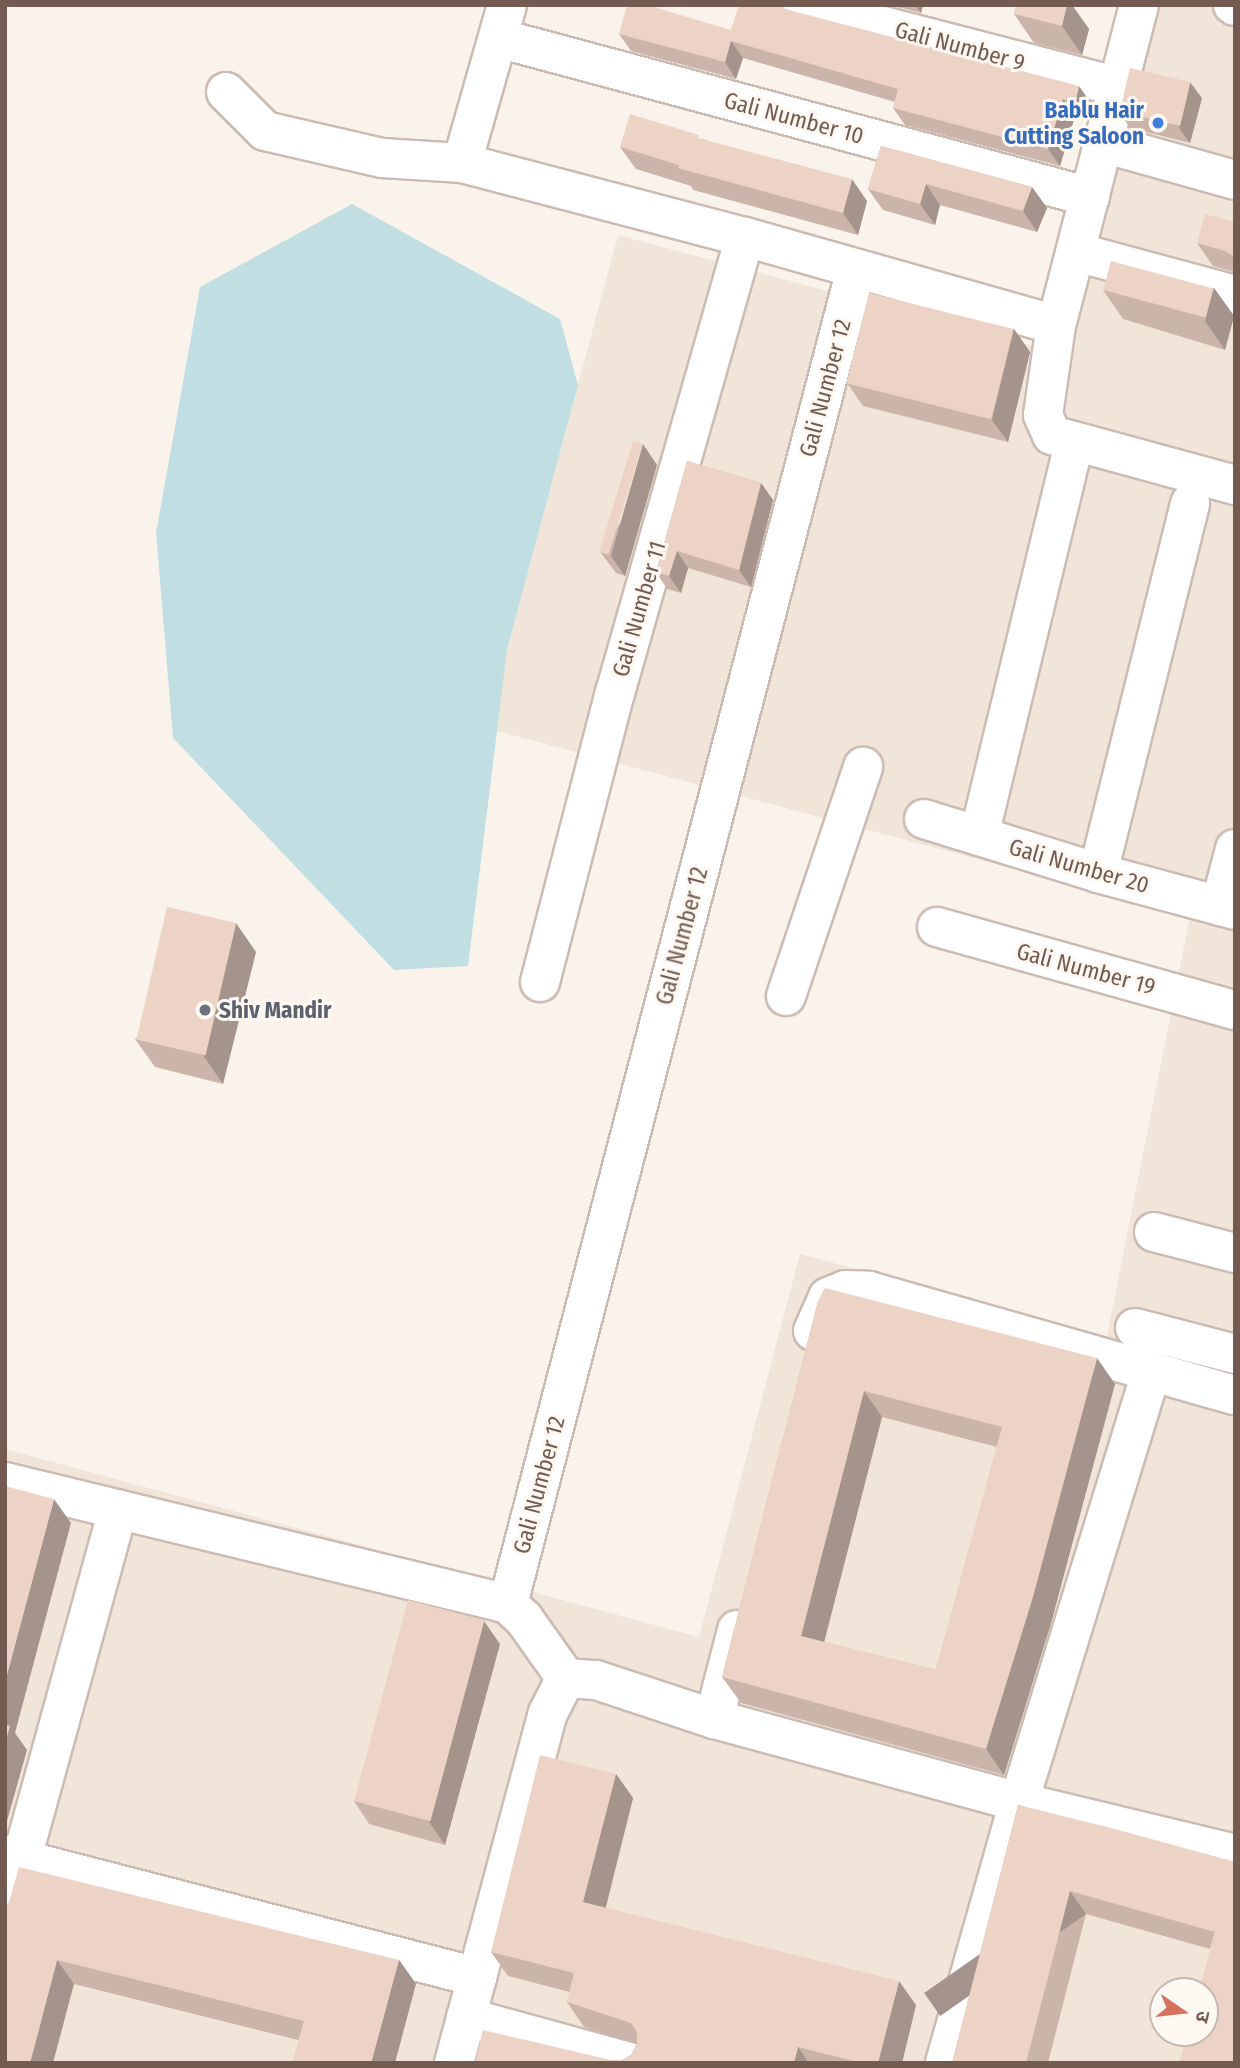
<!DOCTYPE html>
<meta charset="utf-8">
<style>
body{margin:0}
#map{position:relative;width:1240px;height:2068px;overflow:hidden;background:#faf3eb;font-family:"Fira Sans Condensed","Noto Sans Devanagari",sans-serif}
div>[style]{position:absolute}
.residential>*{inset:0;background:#f1e5da}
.water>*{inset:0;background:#c1dfe2}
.roads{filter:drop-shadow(2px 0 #ccbbb2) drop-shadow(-2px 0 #ccbbb2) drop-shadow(0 2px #ccbbb2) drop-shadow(0 -2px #ccbbb2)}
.minor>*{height:38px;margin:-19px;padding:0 19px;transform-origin:19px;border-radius:19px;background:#fff}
.wall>*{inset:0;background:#cbb5aa}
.shaded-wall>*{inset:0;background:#a5948b;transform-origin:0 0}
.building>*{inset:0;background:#ecd3c6;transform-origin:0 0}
.dots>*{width:19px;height:19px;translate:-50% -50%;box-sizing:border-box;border:4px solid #fdf8f1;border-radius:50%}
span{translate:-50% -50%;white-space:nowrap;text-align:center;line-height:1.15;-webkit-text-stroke:6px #fdf8f1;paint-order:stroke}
.street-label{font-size:23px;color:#735b51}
.shop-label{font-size:23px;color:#366cbe;font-weight:700}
.right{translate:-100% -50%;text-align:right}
.worship-label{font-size:23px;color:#5b616d;font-weight:700}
.left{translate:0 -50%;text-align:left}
.frame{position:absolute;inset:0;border:7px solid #735b51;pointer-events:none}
.north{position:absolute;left:1149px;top:1977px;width:70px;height:70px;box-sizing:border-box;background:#fdf8f1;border:2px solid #c6b9b1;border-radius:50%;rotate:104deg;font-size:19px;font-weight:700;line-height:28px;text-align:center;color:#735b51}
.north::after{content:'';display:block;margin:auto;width:24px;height:32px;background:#d57260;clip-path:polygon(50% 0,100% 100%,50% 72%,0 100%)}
</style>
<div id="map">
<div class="residential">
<div style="clip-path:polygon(evenodd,1133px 5px,1235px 5px,1235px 2063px,5px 2063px,5px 1449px,699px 1637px,800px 1254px,1107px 1336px,1190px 916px,486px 728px,618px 235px,1041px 348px,1133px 5px,1163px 1991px,1205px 1991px,1205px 2033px,1163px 2033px,1163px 1991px)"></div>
</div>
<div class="water">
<div style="clip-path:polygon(352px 204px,560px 319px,578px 385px,507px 650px,468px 966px,394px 970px,173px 738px,156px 533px,200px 287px)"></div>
</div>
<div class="roads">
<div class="minor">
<div style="left:802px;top:5px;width:326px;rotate:14.5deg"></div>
<div style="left:1139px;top:5px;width:331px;rotate:104.5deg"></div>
<div style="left:1056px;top:325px;width:91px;rotate:98.2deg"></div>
<div style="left:1043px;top:415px;width:22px;rotate:66deg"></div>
<div style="left:1052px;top:435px;width:190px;rotate:15.3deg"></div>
<div style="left:1233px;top:5px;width:2px;rotate:27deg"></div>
<div style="left:498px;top:38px;width:613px;rotate:15.03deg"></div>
<div style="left:226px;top:92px;width:55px;rotate:45deg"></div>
<div style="left:265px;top:131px;width:120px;rotate:13deg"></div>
<div style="left:382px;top:158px;width:80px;rotate:3.6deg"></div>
<div style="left:462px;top:163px;width:293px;rotate:14.7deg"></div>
<div style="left:745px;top:237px;width:323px;rotate:15.8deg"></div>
<div style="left:1103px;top:143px;width:137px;rotate:15.7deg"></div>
<div style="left:462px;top:163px;width:164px;rotate:-74.1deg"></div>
<div style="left:1076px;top:252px;width:165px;rotate:15.1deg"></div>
<div style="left:924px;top:819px;width:182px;rotate:17.2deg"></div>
<div style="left:1098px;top:873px;width:142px;rotate:15.1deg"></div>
<div style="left:979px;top:836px;width:405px;rotate:-76.4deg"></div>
<div style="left:1098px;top:873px;width:381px;rotate:-76deg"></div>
<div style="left:1220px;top:906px;width:59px;rotate:-75.3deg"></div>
<div style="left:937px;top:927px;width:309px;rotate:15.6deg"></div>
<div style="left:540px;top:982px;width:299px;rotate:-75.5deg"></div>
<div style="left:615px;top:693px;width:474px;rotate:-74.1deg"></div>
<div style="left:786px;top:996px;width:242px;rotate:-71.4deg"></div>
<div style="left:1154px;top:1232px;width:84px;rotate:14.5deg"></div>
<div style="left:1135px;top:1328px;width:103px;rotate:14.6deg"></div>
<div style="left:813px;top:1331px;width:37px;rotate:-66deg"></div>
<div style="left:828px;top:1297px;width:18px;rotate:-22deg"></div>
<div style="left:845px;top:1290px;width:24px;rotate:2deg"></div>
<div style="left:869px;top:1291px;width:380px;rotate:15.9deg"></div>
<div style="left:5px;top:1482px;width:518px;rotate:13.63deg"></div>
<div style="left:508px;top:1604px;width:22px;rotate:43deg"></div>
<div style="left:524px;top:1619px;width:72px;rotate:54.6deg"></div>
<div style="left:508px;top:1604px;width:1380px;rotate:-75.39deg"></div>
<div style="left:714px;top:1719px;width:92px;rotate:-75.5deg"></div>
<div style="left:5px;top:1855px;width:488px;rotate:14.5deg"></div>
<div style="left:5px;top:1920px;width:426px;rotate:-74.6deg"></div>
<div style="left:466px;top:2017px;width:173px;rotate:15.4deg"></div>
<div style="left:454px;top:2063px;width:362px;rotate:-75deg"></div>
<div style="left:548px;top:1713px;width:39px;rotate:-63deg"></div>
<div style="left:566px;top:1678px;width:30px;rotate:4deg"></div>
<div style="left:596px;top:1680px;width:124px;rotate:18.3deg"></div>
<div style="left:714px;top:1719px;width:316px;rotate:15.2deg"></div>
<div style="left:1019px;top:1802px;width:222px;rotate:13.5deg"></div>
<div style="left:945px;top:2063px;width:271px;rotate:-74.2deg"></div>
<div style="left:1019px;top:1802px;width:449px;rotate:-72.9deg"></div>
</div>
</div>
<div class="wall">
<div style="clip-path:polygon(890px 5px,923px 5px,921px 13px)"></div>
<div style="clip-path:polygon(1016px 5px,1072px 5px,1089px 29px,1082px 55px,1034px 43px,1014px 14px)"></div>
<div style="clip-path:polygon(785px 9px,1091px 103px,1087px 119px,1075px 116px,1060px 166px,905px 125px,893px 108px,895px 102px,743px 58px,736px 79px,631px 51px,619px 34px,731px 30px)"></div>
<div style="clip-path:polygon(1202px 98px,1190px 143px,1130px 128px,1119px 112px)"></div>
<div style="clip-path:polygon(703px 139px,867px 201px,858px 235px,693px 190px,691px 186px,636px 169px,620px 147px)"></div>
<div style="clip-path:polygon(881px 146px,1032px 187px,1047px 208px,1037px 232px,940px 205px,935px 225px,883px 210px,868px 189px)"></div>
<div style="clip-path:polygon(1235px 222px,1235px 272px,1213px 266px,1197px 243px)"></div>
<div style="clip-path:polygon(1214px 288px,1234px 316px,1225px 350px,1123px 319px,1103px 290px)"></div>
<div style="clip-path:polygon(1014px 329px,1030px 352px,1008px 442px,863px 406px,847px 383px)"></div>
<div style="clip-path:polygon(687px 461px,761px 483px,773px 500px,751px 587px,688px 568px,681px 593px,667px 589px,656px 572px)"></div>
<div style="clip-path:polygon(657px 465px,625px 576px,616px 573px,601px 553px)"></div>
<div style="clip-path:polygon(256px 952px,223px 1084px,155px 1067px,135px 1039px)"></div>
<div style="clip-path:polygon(evenodd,818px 1301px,1115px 1384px,1051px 1623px,1004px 1775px,741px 1703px,722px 1677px,818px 1301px,882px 1417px,997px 1447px,936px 1670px,824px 1642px,882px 1417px)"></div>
<div style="clip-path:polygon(500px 1644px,445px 1845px,369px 1824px,354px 1801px)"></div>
<div style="clip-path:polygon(616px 1774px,633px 1798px,605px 1908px,916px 2005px,902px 2063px,475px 2063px,622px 2060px,631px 2055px,637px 2044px,584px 2027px,567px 2002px,570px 1992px,508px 1976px,491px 1952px)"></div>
<div style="clip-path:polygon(1018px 1805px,1235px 1862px,1210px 1949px,1086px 1914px,1048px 2063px,952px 2063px)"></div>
<div style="clip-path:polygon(5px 1908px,399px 1960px,416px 1984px,298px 2040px,74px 1984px)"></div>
</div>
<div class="shaded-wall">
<div style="clip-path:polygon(915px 5px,923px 5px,921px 13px)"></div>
<div style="clip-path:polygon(1067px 5px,1072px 5px,1089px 29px,1082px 55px,1062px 26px)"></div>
<div style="clip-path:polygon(731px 41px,743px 58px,736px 79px,725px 62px)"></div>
<div style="clip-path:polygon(1190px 82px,1202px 98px,1190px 143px,1179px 128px)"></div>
<div style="clip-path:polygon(1079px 86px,1091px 103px,1087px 119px,1075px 102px)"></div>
<div style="clip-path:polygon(1063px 99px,1075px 116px,1060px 166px,1048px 149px)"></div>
<div style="clip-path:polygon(852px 179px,867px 201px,858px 235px,843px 213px)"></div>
<div style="clip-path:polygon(926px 184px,940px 205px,935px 225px,920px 204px)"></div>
<div style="clip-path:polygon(1032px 187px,1047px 208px,1037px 232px,1023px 211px)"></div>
<div style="clip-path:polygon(1214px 288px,1234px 316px,1225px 350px,1205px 321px)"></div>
<div style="clip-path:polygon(1014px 329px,1030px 352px,1008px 442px,992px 420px)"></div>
<div style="clip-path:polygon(643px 444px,657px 465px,625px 576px,611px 556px)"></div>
<div style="clip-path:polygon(761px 483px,773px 500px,751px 587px,739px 570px)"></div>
<div style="clip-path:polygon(677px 551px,688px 568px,681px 593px,669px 576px)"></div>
<div style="clip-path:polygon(236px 923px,256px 952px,223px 1084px,203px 1055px)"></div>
<div style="clip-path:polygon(1097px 1358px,1115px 1384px,1051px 1623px,1004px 1775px,986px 1749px)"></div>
<div style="clip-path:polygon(864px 1391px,882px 1417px,819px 1662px,801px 1636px)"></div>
<div style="clip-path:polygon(54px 1499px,71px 1523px,15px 1733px,27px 1750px,5px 1828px,5px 1682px)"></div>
<div style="clip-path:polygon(484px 1621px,500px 1644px,445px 1845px,429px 1822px)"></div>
<div style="clip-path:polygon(616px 1774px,633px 1798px,601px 1927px,583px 1902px)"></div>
<div style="left:1070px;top:1891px;width:28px;height:178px;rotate:55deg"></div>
<div style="clip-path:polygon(57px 1960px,74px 1984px,53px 2063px,30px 2063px)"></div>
<div style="clip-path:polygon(399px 1960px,416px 1984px,395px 2063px,371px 2063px)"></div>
<div style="clip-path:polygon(899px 1981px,916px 2005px,902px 2063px,878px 2063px)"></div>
<div style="clip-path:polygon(798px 2047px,809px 2063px,794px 2063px)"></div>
</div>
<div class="building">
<div style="clip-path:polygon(627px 5px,647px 5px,731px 30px,739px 5px,780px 5px,785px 9px,1079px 86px,1075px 102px,1063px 99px,1048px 149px,893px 108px,898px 89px,731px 41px,725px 62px,619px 34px)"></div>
<div style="clip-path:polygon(1016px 5px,1067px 5px,1062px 26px,1014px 14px)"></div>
<div style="left:1130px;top:68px;width:62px;height:45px;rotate:13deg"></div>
<div style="clip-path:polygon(630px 114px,699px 135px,698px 138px,852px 179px,843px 213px,678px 168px,679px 165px,620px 147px)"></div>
<div style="clip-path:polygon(881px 146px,1032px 187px,1023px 211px,926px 184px,920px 204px,868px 189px)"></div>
<div style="clip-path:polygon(1205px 214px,1235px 222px,1235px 257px,1225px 251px,1197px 243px)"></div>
<div style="left:1111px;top:261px;width:106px;height:30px;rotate:15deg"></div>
<div style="left:869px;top:293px;width:149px;height:93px;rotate:14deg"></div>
<div style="left:633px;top:441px;width:10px;height:116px;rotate:17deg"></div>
<div style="clip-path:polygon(687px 461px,761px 483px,739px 570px,677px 551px,669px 576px,656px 572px)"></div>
<div style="left:167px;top:907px;width:71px;height:136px;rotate:13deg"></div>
<div style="clip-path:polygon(evenodd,825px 1288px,1097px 1358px,1033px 1597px,986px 1749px,722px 1677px,818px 1301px,825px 1288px,864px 1391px,1002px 1427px,936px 1670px,801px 1636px,864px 1391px)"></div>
<div style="clip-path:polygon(5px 1486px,54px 1499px,5px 1682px)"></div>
<div style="left:408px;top:1600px;width:79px;height:208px;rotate:15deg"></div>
<div style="clip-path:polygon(5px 1725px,10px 1726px,5px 1744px)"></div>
<div style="clip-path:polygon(540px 1755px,616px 1774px,583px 1902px,899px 1981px,878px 2063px,862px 2063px,798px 2047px,794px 2063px,475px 2063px,483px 2030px,611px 2060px,622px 2060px,631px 2055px,637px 2044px,637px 2032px,631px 2023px,567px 2002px,574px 1973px,491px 1952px)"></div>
<div style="clip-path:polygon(1018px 1805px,1115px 1829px,1235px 1862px,1235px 2063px,1179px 2063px,1188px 2033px,1205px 2033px,1205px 1991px,1199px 1991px,1215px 1932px,1070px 1891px,1026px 2063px,952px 2063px)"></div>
<div style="clip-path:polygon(19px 1867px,399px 1960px,371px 2063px,292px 2063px,304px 2021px,57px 1960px,30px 2063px,5px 2063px,5px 1908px,9px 1902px)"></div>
</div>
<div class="dots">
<div style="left:1158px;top:123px;background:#3f7fe0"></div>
<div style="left:205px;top:1010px;background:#6b7280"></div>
</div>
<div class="street-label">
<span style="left:960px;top:46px;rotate:15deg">Gali Number 9</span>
<span style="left:794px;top:118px;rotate:15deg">Gali Number 10</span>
<span style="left:825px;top:388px;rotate:-75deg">Gali Number 12</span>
<span style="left:639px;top:609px;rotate:-74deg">Gali Number 11</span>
<span style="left:1079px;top:866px;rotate:16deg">Gali Number 20</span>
<span style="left:682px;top:936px;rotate:-75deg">Gali Number 12</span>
<span style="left:1086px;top:969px;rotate:15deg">Gali Number 19</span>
<span style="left:539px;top:1485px;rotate:-75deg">Gali Number 12</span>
</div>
<div class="shop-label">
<span class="right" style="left:1144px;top:123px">Bablu Hair<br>Cutting Saloon</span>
</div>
<div class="worship-label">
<span class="left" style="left:219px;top:1010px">Shiv Mandir</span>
</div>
<div class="frame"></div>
<div class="north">उ</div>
</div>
